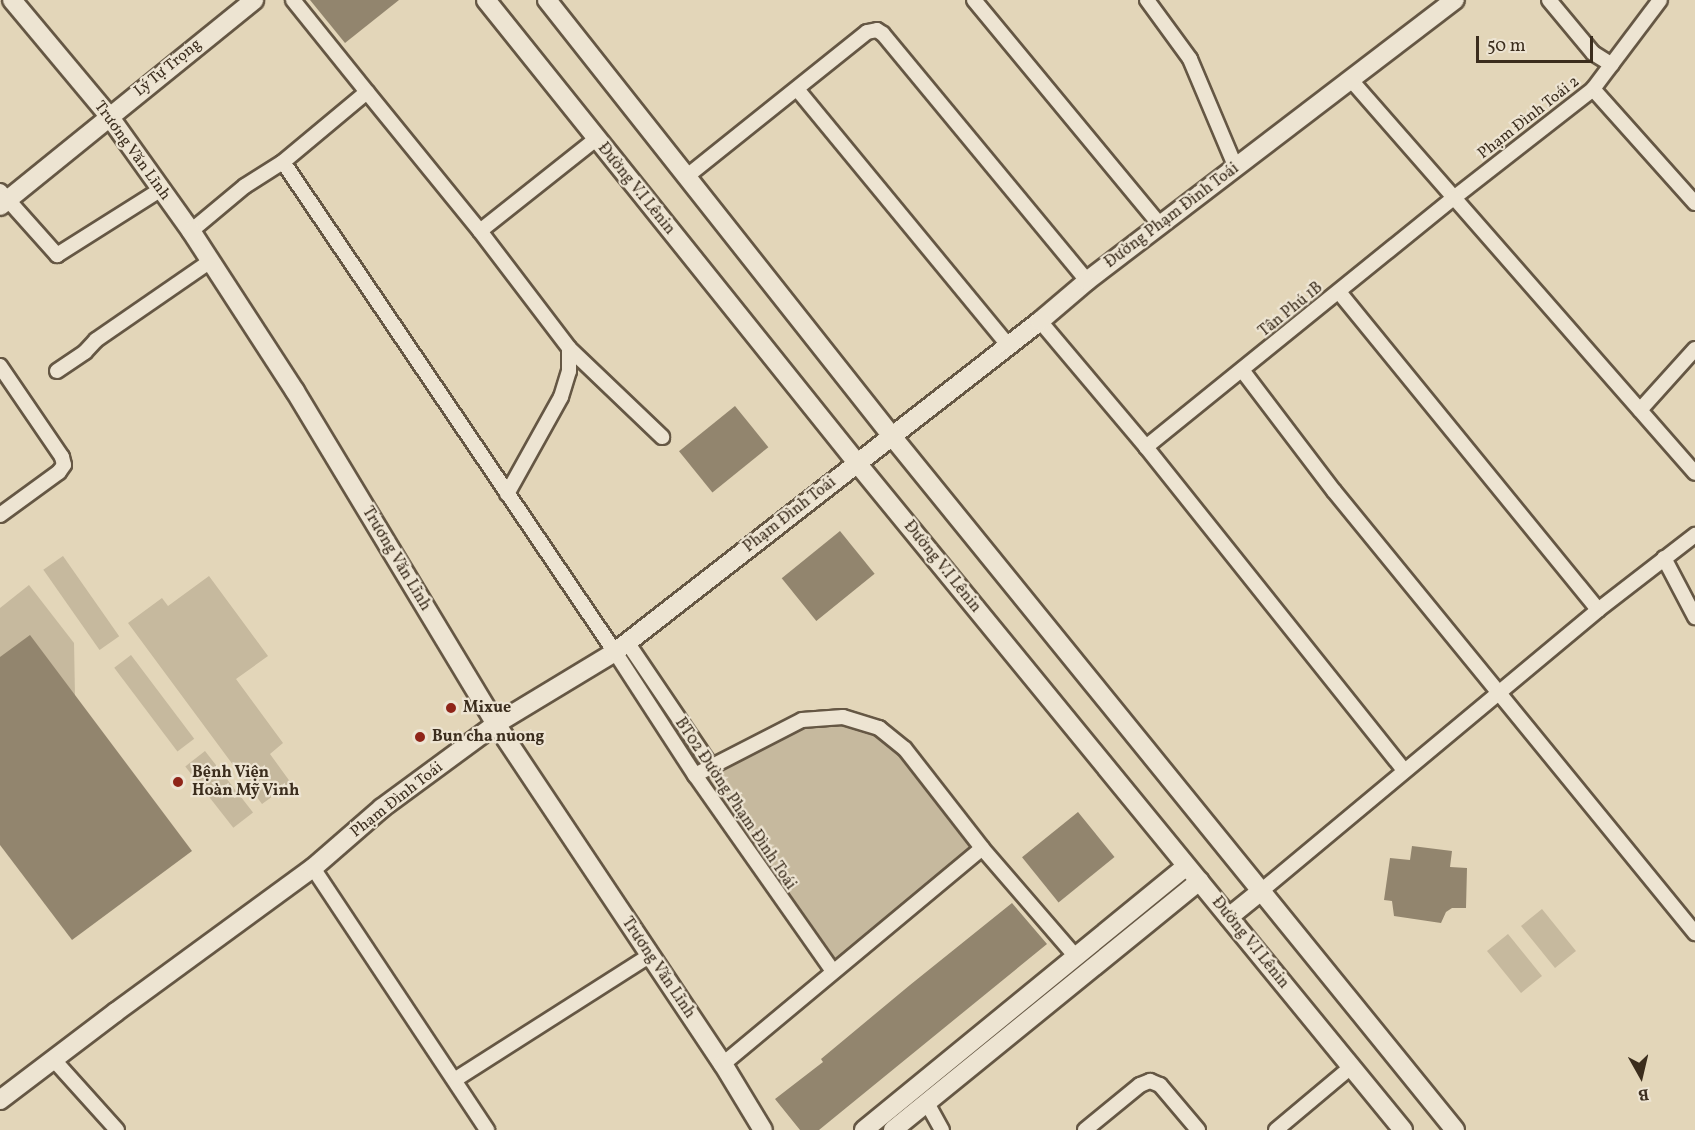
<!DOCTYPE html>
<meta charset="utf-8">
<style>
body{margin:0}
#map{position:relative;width:1695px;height:1130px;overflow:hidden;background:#e3d6b9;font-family:Vollkorn,serif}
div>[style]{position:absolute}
.green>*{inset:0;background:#c6b99e;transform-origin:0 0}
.building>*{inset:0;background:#92856e;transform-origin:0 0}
.roads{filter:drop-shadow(2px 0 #655744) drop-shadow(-2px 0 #655744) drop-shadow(0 2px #655744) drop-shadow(0 -2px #655744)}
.street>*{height:14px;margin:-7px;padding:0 7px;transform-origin:7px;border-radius:7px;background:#ede4d2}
.secondary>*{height:18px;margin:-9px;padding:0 9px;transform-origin:9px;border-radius:9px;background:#ede4d2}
.dots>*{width:16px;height:16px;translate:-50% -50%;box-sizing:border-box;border:3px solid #ede4d2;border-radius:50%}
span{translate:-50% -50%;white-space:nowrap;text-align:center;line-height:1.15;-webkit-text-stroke:4.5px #ede4d2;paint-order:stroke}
.street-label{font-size:16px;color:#3b2d1d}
.poi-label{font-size:16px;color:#3b2d1d;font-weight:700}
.left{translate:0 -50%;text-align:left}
.north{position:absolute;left:1611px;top:1046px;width:60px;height:60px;-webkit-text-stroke:4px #ede4d2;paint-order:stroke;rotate:172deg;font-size:16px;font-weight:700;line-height:24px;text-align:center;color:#3b2d1d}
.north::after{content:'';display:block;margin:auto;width:21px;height:27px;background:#3b2d1d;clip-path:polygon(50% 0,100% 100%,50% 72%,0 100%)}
.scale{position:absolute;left:1476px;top:36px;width:117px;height:27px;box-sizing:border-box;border:3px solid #3b2d1d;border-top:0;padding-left:8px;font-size:18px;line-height:21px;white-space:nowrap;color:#3b2d1d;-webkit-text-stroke:4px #ede4d2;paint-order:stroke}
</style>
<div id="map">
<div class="green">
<div style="left:63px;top:556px;width:98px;height:24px;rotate:55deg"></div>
<div style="clip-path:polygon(209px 576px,268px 656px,236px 679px,283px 743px,270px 754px,291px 783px,262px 804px,128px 623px,162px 598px,168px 606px)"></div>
<div style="clip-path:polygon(29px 585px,74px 643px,75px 696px,0 657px,0 608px)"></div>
<div style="left:131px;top:655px;width:105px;height:21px;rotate:53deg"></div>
<div style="clip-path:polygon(816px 717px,880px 728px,982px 848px,833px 971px,695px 775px)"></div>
<div style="left:205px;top:751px;width:78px;height:25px;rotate:52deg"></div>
<div style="left:1542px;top:909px;width:54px;height:27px;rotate:51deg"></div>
<div style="left:1508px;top:934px;width:54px;height:27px;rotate:51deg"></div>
</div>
<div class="building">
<div style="clip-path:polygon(310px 0,399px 0,345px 43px)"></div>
<div style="left:735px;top:406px;width:53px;height:72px;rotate:51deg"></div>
<div style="left:840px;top:531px;width:55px;height:75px;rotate:51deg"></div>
<div style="clip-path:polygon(30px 635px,192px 851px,72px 940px,0 845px,0 657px)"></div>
<div style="left:1078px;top:812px;width:58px;height:72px;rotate:51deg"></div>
<div style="clip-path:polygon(1412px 846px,1452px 851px,1450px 867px,1467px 868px,1466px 908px,1452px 908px,1446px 912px,1441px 923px,1394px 916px,1392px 901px,1384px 900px,1390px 858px,1410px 860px)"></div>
<div style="clip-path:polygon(1012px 903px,1047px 944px,819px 1130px,800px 1130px,775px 1099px,823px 1062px,821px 1059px,910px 985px)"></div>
</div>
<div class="roads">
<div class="street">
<div style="left:293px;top:0;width:118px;rotate:51.2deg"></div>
<div style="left:974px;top:0;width:292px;rotate:50.4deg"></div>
<div style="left:1147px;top:0;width:73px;rotate:53.9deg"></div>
<div style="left:1190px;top:59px;width:118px;rotate:67.1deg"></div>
<div style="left:1549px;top:0;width:69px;rotate:50.3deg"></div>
<div style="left:1593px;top:53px;width:22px;rotate:32deg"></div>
<div style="left:1351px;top:80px;width:522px;rotate:48.8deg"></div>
<div style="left:797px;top:89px;width:332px;rotate:50.5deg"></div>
<div style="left:1593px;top:89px;width:153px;rotate:48.2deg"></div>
<div style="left:283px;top:162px;width:592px;rotate:55.88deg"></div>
<div style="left:615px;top:652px;width:147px;rotate:57deg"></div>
<div style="left:695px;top:775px;width:240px;rotate:54.9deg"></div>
<div style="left:686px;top:177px;width:232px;rotate:-38.7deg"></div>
<div style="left:867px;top:32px;width:10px;rotate:-11deg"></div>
<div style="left:877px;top:30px;width:7px;rotate:34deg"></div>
<div style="left:883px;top:34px;width:320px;rotate:50.4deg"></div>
<div style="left:0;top:191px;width:86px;rotate:48.3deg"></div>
<div style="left:57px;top:255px;width:122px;rotate:-32.3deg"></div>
<div style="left:191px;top:231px;width:70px;rotate:-39.8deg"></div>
<div style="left:245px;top:186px;width:45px;rotate:-32.3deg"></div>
<div style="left:283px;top:162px;width:109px;rotate:-39.8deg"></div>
<div style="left:367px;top:92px;width:179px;rotate:50.9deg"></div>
<div style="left:480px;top:231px;width:147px;rotate:52.7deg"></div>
<div style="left:569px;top:348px;width:129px;rotate:43.7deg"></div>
<div style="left:480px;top:231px;width:148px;rotate:-38.4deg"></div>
<div style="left:1339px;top:292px;width:410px;rotate:50.8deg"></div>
<div style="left:1040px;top:321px;width:165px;rotate:49.9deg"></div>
<div style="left:1146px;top:447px;width:413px;rotate:51.4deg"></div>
<div style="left:0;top:366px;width:110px;rotate:55.7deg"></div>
<div style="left:62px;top:457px;width:8px;rotate:76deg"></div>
<div style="left:64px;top:465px;width:9px;rotate:126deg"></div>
<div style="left:59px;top:472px;width:73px;rotate:143.9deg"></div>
<div style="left:1242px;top:370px;width:152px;rotate:52.8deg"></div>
<div style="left:1334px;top:491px;width:571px;rotate:50.76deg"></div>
<div style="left:57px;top:371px;width:34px;rotate:-34deg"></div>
<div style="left:85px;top:352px;width:16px;rotate:-47deg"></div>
<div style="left:96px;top:340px;width:137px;rotate:-34.6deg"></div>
<div style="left:1640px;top:410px;width:82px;rotate:-48deg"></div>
<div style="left:1146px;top:447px;width:397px;rotate:-39deg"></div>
<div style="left:1455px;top:197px;width:175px;rotate:-38deg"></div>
<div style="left:1593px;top:89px;width:111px;rotate:-53deg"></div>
<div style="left:507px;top:494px;width:111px;rotate:-60.9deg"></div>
<div style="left:561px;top:397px;width:27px;rotate:-73deg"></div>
<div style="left:569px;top:371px;width:23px;rotate:-90deg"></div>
<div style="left:1664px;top:558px;width:67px;rotate:62.3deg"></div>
<div style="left:627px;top:642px;width:150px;rotate:55.9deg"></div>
<div style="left:695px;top:775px;width:120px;rotate:-27.2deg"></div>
<div style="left:802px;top:720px;width:41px;rotate:-4.2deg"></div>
<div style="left:843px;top:717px;width:38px;rotate:17deg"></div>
<div style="left:879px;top:728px;width:33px;rotate:39deg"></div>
<div style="left:905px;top:749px;width:125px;rotate:52.1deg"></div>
<div style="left:982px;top:848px;width:144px;rotate:49.2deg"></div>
<div style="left:313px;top:868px;width:315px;rotate:56.4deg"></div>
<div style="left:1261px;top:891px;width:439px;rotate:-39.8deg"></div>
<div style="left:1598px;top:610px;width:123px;rotate:-37.7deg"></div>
<div style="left:54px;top:1060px;width:94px;rotate:48deg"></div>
<div style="left:723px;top:1064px;width:337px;rotate:-39.8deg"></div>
<div style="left:456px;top:1079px;width:229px;rotate:-32.5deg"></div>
<div style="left:927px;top:1103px;width:31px;rotate:61deg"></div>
<div style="left:1085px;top:1130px;width:71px;rotate:-39.3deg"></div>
<div style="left:1140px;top:1085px;width:11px;rotate:-22deg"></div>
<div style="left:1150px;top:1081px;width:11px;rotate:22deg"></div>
<div style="left:1160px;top:1085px;width:59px;rotate:49.8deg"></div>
<div style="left:1276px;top:1130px;width:98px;rotate:-40deg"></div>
</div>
<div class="secondary">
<div style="left:12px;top:0;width:151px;rotate:50.1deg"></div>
<div style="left:109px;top:116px;width:141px;rotate:54.5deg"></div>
<div style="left:191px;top:231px;width:191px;rotate:57deg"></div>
<div style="left:295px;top:391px;width:389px;rotate:58.9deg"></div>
<div style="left:496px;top:724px;width:409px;rotate:56.3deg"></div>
<div style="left:723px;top:1064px;width:77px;rotate:58.8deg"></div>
<div style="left:486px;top:0;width:593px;rotate:51.29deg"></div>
<div style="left:857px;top:463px;width:862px;rotate:50.7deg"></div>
<div style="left:547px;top:0;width:555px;rotate:51.66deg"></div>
<div style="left:891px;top:435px;width:895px;rotate:50.94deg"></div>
<div style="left:0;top:206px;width:327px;rotate:-39deg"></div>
<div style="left:1229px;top:917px;width:41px;rotate:-39.1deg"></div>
<div style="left:0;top:1100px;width:146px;rotate:-37.2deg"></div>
<div style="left:116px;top:1012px;width:244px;rotate:-36.2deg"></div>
<div style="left:313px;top:868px;width:91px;rotate:-41deg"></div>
<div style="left:382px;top:808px;width:142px;rotate:-36.4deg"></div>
<div style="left:496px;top:724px;width:139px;rotate:-31.2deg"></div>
<div style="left:615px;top:652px;width:539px;rotate:-37.91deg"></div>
<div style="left:1040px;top:321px;width:62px;rotate:-40.4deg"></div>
<div style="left:1087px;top:281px;width:463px;rotate:-37.4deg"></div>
<div style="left:864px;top:1130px;width:416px;rotate:-39.3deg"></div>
<div style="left:893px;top:1130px;width:395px;rotate:-39.1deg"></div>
</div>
</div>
<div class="dots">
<div style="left:451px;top:708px;background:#8f2418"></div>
<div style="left:420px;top:737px;background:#8f2418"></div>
<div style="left:178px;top:782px;background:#8f2418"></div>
</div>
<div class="street-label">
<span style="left:168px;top:68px;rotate:-39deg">Lý Tự Trọng</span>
<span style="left:1529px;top:118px;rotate:-38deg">Phạm Đình Toái 2</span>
<span style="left:132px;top:151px;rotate:54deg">Trương Văn Lĩnh</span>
<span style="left:636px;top:189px;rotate:51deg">Đường V.I Lênin</span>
<span style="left:1172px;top:216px;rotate:-37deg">Đường Phạm Đình Toái</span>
<span style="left:1291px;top:310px;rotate:-39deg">Tân Phú 1B</span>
<span style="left:790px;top:515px;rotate:-38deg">Phạm Đình Toái</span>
<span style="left:396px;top:559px;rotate:59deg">Trương Văn Lĩnh</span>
<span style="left:942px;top:567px;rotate:51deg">Đường V.I Lênin</span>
<span style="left:397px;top:800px;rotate:-38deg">Phạm Đình Toái</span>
<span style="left:735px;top:804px;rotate:56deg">BT02 Đường Phạm Đình Toái</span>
<span style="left:1250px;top:943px;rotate:51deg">Đường V.I Lênin</span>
<span style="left:658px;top:968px;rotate:56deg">Trương Văn Lĩnh</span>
</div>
<div class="poi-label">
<span class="left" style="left:463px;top:708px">Mixue</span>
<span class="left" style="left:432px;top:737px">Bun cha nuong</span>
<span class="left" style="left:192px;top:782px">Bệnh Viện<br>Hoàn Mỹ Vinh</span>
</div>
<div class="north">B</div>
<div class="scale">50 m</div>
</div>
